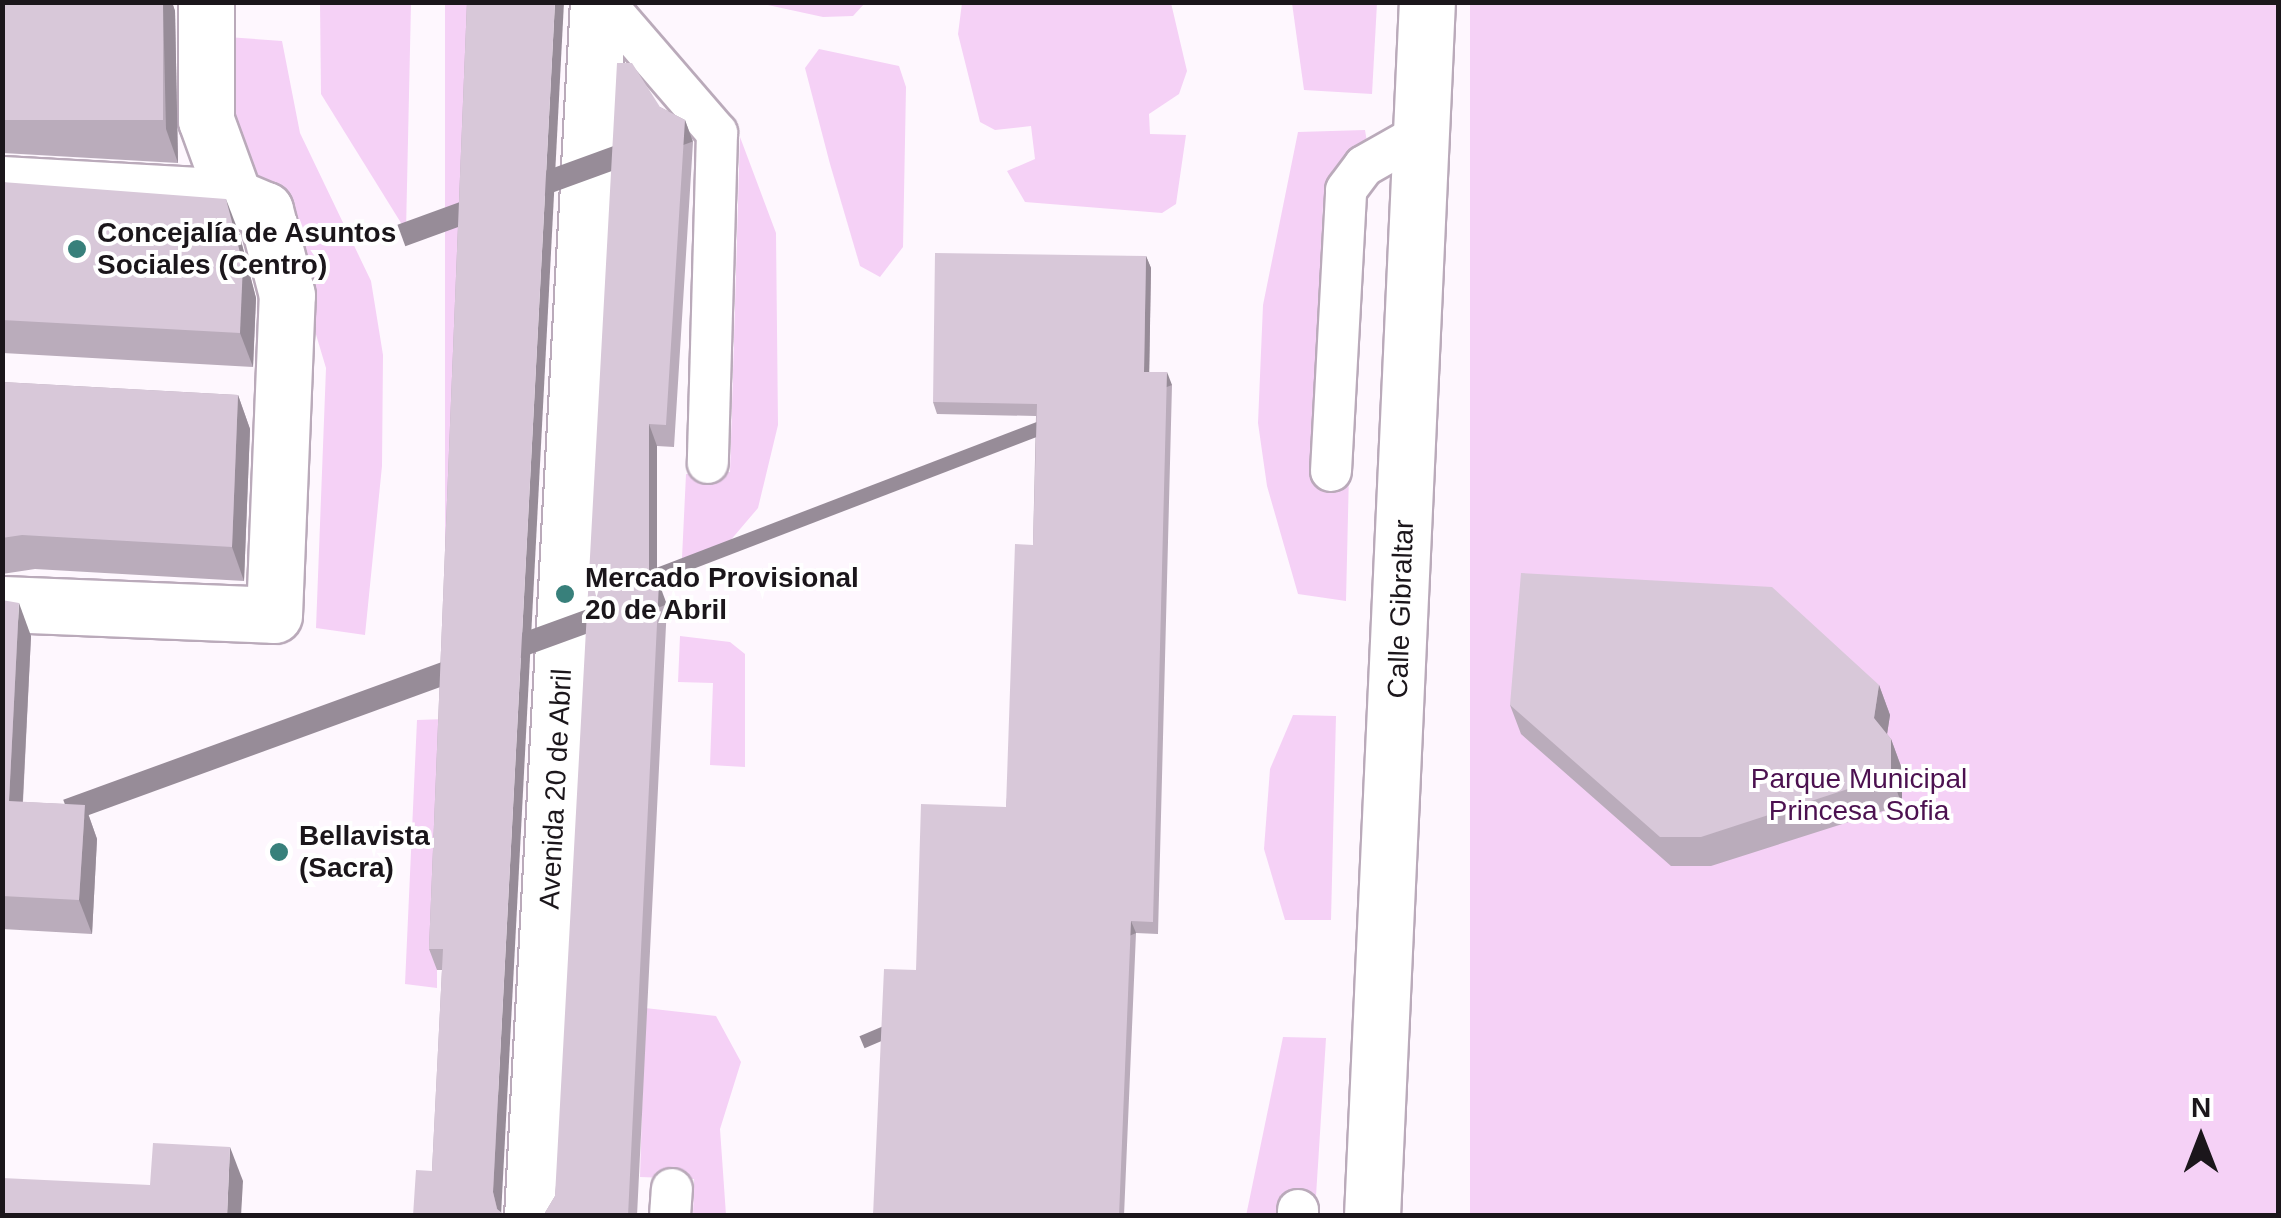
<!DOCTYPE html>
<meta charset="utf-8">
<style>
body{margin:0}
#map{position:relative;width:2281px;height:1218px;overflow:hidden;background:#fef7fe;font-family:Arial,sans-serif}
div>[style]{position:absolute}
.green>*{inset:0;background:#f5d1f6;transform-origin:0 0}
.roads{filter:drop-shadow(2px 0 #baaaba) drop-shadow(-2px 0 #baaaba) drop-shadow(0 2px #baaaba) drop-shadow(0 -2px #baaaba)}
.service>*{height:40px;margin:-20px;padding:0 20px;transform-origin:20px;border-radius:20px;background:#fff}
.pedestrian>*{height:55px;margin:-27.5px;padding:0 27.5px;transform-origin:27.5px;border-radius:27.5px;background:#fff}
.secondary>*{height:55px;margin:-27.5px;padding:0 27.5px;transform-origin:27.5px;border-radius:27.5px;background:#fff}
.wall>*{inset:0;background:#baacbb}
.shaded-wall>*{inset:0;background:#978c98;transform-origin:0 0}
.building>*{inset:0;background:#d8c8d9;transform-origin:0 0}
.dots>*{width:28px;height:28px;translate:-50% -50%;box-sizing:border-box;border:5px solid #fff;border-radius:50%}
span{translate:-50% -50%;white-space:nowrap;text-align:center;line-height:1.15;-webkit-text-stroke:8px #fff;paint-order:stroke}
.poi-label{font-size:28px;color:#1b161b;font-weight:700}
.left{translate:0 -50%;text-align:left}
.street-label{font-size:28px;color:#1b161b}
.park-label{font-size:28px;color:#4c1150}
.frame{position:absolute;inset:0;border:5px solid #1b161b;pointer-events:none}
.north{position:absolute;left:2151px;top:1088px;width:100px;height:100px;-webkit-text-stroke:8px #fff;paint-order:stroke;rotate:0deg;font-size:28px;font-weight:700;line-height:40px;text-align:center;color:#1b161b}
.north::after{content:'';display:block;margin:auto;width:35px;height:45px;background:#1b161b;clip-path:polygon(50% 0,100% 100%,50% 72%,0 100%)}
</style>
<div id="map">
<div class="green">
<div style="clip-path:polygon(1057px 2px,1171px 3px,1187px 71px,1179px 94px,1149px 114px,1150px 134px,1186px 135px,1176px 204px,1162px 213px,1025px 202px,1007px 171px,1035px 159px,1031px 126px,995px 130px,980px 122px,958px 34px,962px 3px)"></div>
<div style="clip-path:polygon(320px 3px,411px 3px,406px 231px,321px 94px)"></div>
<div style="left:445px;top:3px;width:30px;height:628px"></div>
<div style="clip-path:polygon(758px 3px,865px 3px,853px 16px,823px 17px)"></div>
<div style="clip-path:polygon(1292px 3px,1377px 3px,1372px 94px,1304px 90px)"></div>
<div style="left:1470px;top:3px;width:808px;height:1214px"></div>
<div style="clip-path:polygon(227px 37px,282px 41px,300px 133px,371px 281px,383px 355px,382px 466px,365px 635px,316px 628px,326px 368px,277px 204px,244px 153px,229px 103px)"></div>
<div style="clip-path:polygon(819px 49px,899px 66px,906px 87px,903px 247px,880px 277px,860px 266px,830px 164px,805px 68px)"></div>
<div style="clip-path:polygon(1365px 130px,1368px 148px,1323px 205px,1313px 472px,1349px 473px,1346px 601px,1298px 594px,1267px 486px,1258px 423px,1263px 305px,1298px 132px)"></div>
<div style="clip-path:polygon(740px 137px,776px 233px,778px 425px,758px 508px,718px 555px,682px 558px,686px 474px,730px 472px)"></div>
<div style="clip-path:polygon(680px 636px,730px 642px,745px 654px,745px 767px,710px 765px,713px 683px,678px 682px)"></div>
<div style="clip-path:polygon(1293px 715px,1336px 716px,1331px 920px,1285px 920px,1264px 849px,1270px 769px)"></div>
<div style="clip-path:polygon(446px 719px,437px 970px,437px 988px,405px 984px,417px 720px)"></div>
<div style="clip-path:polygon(645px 1008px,716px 1016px,741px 1062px,720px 1129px,726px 1215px,693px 1215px,694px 1179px,640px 1177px)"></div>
<div style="clip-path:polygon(1283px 1037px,1326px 1038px,1315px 1212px,1246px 1216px)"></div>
</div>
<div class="roads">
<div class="service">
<div style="left:604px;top:2px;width:173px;rotate:49.2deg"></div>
<div style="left:717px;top:133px;width:330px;rotate:91.6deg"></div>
<div style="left:1331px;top:471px;width:281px;rotate:-86.9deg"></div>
<div style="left:1346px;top:190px;width:30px;rotate:-53deg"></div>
<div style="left:1364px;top:166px;width:67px;rotate:-29.6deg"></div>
<div style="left:670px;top:1216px;width:27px;rotate:-86deg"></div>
<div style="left:1298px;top:1216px;width:6px;rotate:-90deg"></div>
</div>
<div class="pedestrian">
<div style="left:2px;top:184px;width:232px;rotate:3.2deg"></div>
<div style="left:234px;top:197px;width:82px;rotate:-110deg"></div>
<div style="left:206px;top:120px;width:118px;rotate:-90deg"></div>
<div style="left:2px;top:604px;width:272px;rotate:2.3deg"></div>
<div style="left:274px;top:615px;width:320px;rotate:-87.7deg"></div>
<div style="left:287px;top:295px;width:88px;rotate:-104.5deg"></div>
<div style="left:265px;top:210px;width:34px;rotate:-157deg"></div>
<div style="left:532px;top:1216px;width:1216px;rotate:-86.89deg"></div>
</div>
<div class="secondary">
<div style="left:1372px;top:1216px;width:1215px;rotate:-87.41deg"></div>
</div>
</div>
<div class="wall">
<div style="clip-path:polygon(2px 2px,172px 2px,175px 11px,178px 163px,3px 153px)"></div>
<div style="clip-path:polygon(467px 2px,501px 1212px,432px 1171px,442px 970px,437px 970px,429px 949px)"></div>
<div style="clip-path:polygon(660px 107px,685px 120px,693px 142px,674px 447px,657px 446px,657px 583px,667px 605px,637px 1216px,543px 1216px,555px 1196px)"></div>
<div style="clip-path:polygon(2px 182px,239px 233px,256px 298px,253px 367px,3px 353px)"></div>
<div style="clip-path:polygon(1146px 256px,1151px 268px,1149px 372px,1172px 385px,1158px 934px,1136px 933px,1124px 1216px,873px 1216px,916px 970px,1006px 807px,1033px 545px,1036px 416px,937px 414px,933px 402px)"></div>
<div style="clip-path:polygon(2px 382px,238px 395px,250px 429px,244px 581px,35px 569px,2px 574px)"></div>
<div style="clip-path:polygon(2px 600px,31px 636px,23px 802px,85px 805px,97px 839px,92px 934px,2px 929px)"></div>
<div style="clip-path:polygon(1879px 685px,1890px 715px,1887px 734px,1891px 739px,1902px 769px,1902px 805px,1711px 866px,1671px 866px,1521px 734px,1510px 705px)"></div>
</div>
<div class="shaded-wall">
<div style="clip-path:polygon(163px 2px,172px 2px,175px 11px,178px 163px,166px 129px)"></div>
<div style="clip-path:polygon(555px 2px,564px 2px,501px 1216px,499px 1216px,493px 1192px)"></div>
<div style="left:685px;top:120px;width:23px;height:306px;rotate:70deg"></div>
<div style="clip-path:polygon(226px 199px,239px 233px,256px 298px,253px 367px,240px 333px)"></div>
<div style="clip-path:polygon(1146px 256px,1151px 268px,1149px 385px,1144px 372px)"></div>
<div style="left:1167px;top:372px;width:14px;height:550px;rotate:69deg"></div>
<div style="clip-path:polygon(238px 395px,250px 429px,244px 581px,232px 547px)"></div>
<div style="clip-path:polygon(649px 424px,657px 446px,657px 605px,649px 583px)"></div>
<div style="left:659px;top:583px;width:23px;height:634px;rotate:70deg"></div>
<div style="clip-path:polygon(19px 603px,31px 636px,21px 835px,9px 801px)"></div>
<div style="clip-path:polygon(1879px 685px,1890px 715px,1885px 747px,1874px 718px)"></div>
<div style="clip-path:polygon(1891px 739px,1902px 769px,1902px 805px,1891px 775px)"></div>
<div style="clip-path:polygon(85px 805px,97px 839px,92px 934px,79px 900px)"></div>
<div style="left:1131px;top:921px;width:13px;height:295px;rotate:67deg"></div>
<div style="clip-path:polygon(230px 1147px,243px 1181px,241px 1216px,227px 1216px)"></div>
</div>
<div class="building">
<div style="left:2px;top:2px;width:161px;height:118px"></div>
<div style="clip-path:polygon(467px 2px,555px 2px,493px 1192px,497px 1209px,506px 1216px,413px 1216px,416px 1170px,432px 1171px,443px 949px,429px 949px)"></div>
<div style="clip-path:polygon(617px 63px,632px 63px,660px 107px,685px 120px,666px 425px,649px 424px,649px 583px,659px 583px,628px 1216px,543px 1216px,555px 1196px)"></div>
<div style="clip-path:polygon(2px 182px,226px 199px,243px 264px,240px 333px,2px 320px)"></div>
<div style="clip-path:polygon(935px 253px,1146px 256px,1144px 372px,1167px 372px,1153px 922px,1131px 921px,1119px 1216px,873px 1216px,884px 969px,916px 970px,921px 804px,1006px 807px,1015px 544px,1033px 545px,1037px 404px,933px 402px)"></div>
<div style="clip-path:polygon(2px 382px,238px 395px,232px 547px,22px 535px,2px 538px)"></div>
<div style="clip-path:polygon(1521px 573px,1772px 587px,1879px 685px,1874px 718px,1891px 739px,1891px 775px,1701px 837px,1660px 837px,1510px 705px)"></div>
<div style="clip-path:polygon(2px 600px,19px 603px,9px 801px,85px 805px,79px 900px,2px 896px)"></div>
<div style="clip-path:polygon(153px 1143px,230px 1147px,227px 1216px,2px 1216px,2px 1178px,150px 1185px)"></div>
</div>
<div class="dots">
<div style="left:77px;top:249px;background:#38807b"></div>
<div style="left:565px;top:594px;background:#38807b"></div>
<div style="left:279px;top:852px;background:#38807b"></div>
</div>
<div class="poi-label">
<span class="left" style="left:97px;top:249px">Concejalía de Asuntos<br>Sociales (Centro)</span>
<span class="left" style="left:585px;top:594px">Mercado Provisional<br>20 de Abril</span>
<span class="left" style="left:299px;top:852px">Bellavista<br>(Sacra)</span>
</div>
<div class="street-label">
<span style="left:1401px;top:609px;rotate:-88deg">Calle Gibraltar</span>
<span style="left:556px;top:789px;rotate:-87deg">Avenida 20 de Abril</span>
</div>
<div class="park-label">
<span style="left:1859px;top:795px">Parque Municipal<br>Princesa Sofia</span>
</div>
<div class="frame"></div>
<div class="north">N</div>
</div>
